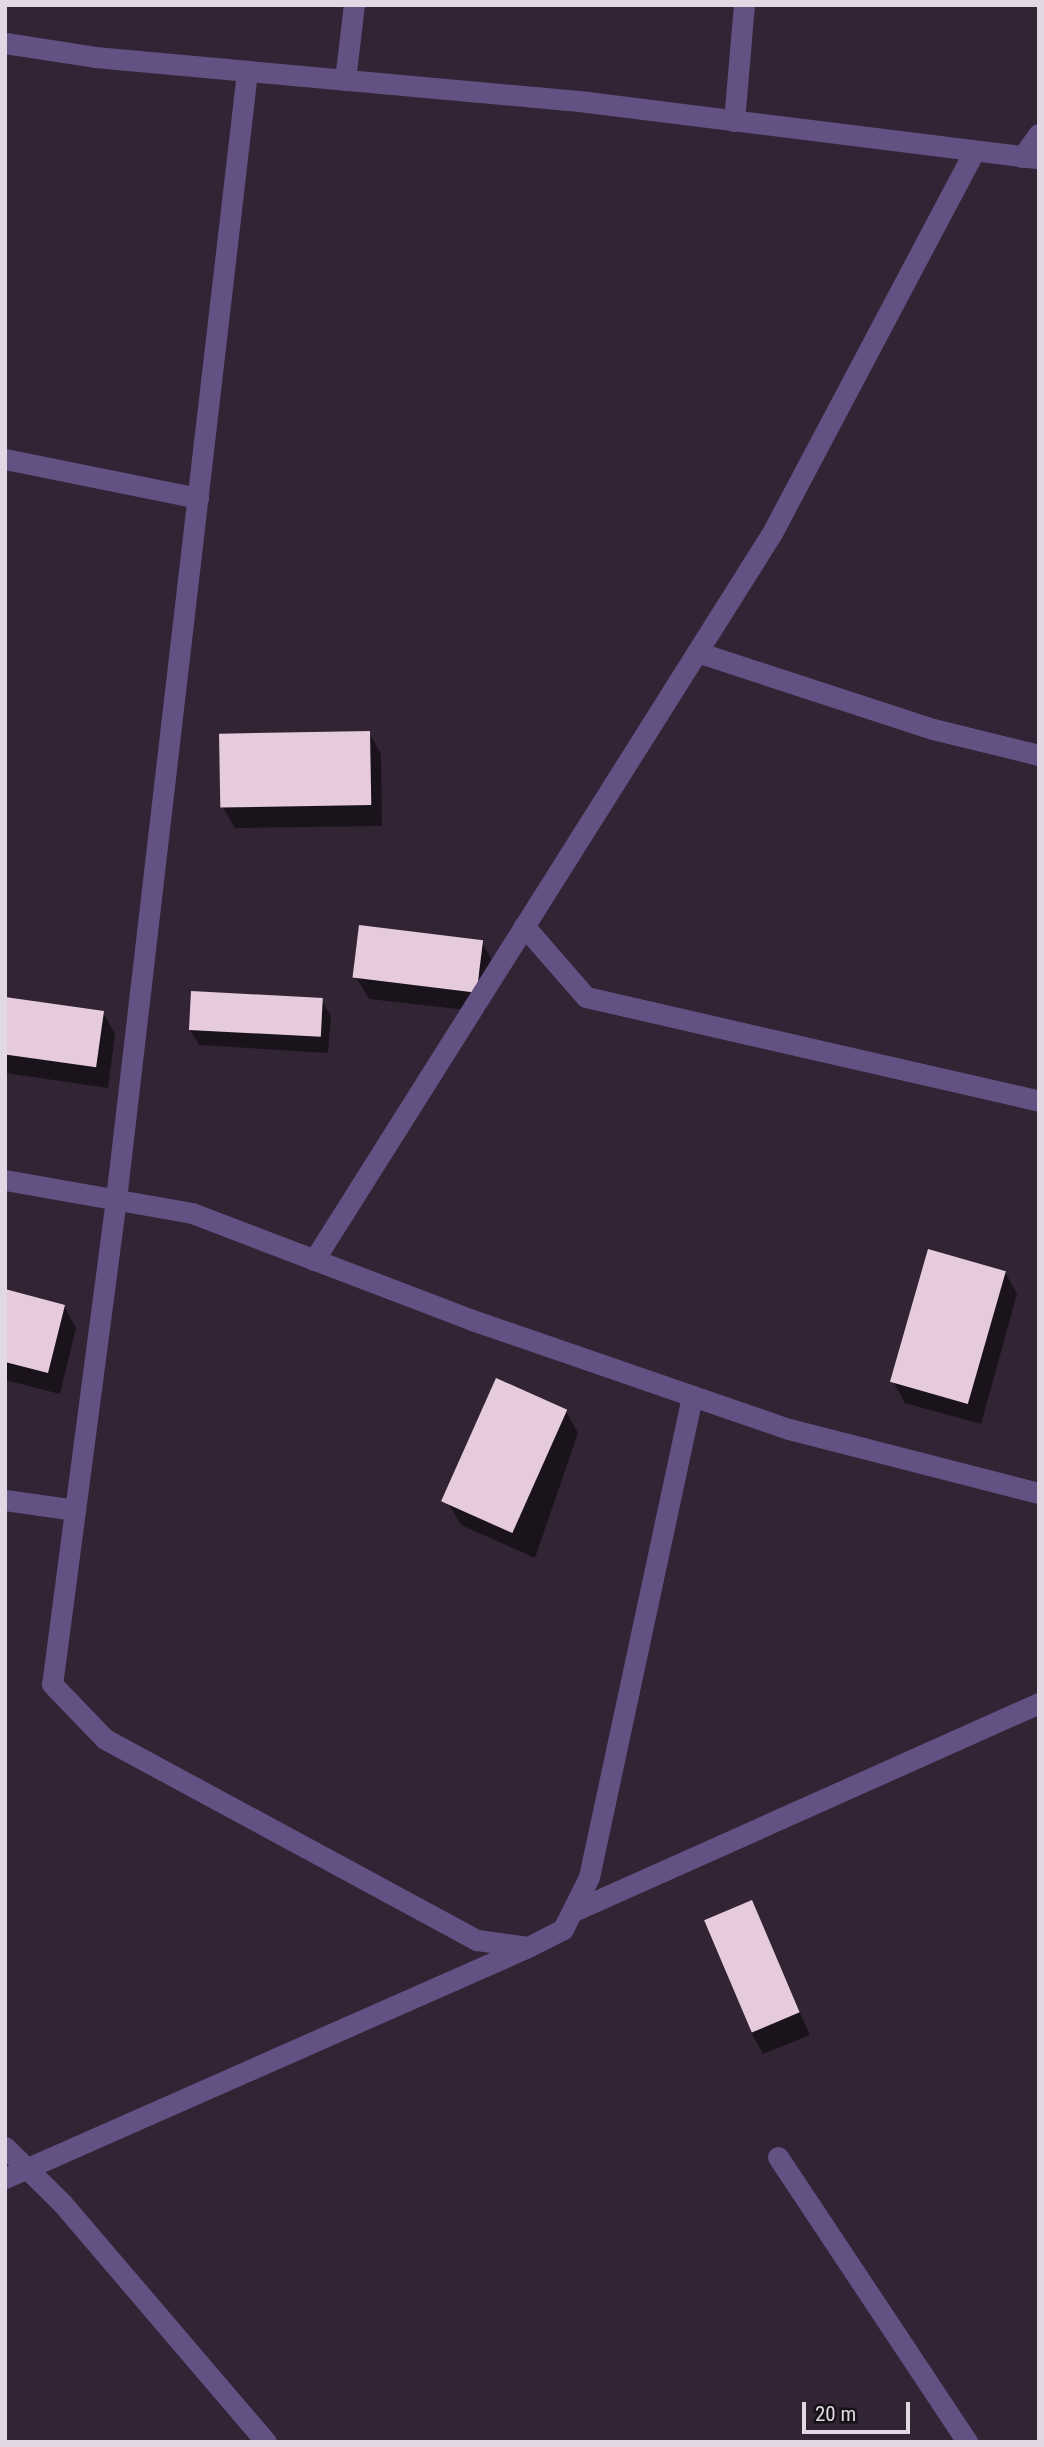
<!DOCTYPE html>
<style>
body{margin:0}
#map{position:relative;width:1044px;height:2447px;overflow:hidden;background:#322435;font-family:"Roboto Condensed",sans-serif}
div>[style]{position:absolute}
.shadow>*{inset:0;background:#0007}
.building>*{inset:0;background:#e5cbdb;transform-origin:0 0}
.street>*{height:21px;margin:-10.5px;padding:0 10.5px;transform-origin:10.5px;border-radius:10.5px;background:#635184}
span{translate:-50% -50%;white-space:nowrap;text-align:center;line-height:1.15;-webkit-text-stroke:7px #161017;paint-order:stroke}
.frame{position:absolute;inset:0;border:7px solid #e1d8e3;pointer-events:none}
.scale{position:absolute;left:802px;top:2402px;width:108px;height:32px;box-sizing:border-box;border:4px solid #e1d8e3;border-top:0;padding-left:9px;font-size:21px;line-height:24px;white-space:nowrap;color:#e1d8e3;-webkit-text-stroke:5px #161017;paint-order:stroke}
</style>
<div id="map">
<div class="shadow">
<div style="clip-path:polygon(369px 733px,381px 754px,382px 826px,235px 828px,222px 806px)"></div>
<div style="clip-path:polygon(482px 942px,494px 964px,485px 1012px,369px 999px,356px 977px)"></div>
<div style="clip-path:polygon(5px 999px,103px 1012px,115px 1034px,108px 1088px,5px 1073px)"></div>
<div style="clip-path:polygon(322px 1001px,331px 1016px,328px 1053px,199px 1045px,190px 1030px)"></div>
<div style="clip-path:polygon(1005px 1272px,1017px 1294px,981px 1424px,905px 1403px,893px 1381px)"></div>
<div style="clip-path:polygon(5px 1291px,64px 1306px,76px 1328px,60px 1394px,5px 1380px)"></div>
<div style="clip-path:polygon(566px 1411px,578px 1433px,535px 1558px,461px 1525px,448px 1503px)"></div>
<div style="clip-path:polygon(752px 1903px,810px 2035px,763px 2054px,751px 2032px)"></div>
</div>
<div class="building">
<div style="left:370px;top:731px;width:74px;height:151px;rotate:89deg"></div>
<div style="left:359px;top:925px;width:125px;height:53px;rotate:7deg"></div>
<div style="left:191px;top:991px;width:132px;height:39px;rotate:3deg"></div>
<div style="left:5px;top:997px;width:100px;height:57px;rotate:8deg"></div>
<div style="left:928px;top:1249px;width:81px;height:138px;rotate:16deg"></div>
<div style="clip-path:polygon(5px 1289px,65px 1305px,48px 1373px,5px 1362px)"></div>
<div style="left:496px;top:1378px;width:78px;height:135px;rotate:24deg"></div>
<div style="left:752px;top:1900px;width:122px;height:52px;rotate:67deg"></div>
</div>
<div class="street">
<div style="left:5px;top:43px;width:91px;rotate:8.8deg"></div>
<div style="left:95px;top:57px;width:494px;rotate:5.2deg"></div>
<div style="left:587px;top:102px;width:455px;rotate:7.1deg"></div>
<div style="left:247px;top:72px;width:1135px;rotate:96.63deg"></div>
<div style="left:116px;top:1199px;width:489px;rotate:97.5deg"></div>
<div style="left:52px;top:1684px;width:76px;rotate:46.1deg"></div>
<div style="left:105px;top:1739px;width:423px;rotate:28.4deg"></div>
<div style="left:477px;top:1940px;width:51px;rotate:7.8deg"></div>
<div style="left:528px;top:1947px;width:39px;rotate:-27deg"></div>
<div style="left:563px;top:1929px;width:58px;rotate:-63.4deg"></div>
<div style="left:589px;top:1877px;width:492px;rotate:-77.9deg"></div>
<div style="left:345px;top:80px;width:76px;rotate:-83.2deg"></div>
<div style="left:734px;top:121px;width:116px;rotate:-85.1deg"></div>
<div style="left:1022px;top:157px;width:29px;rotate:-54deg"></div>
<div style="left:5px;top:459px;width:197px;rotate:11.4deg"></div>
<div style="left:697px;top:652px;width:248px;rotate:18.1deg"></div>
<div style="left:933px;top:729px;width:109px;rotate:13.8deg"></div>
<div style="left:524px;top:926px;width:94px;rotate:48.9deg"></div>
<div style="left:586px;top:997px;width:465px;rotate:12.9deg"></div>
<div style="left:5px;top:1180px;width:190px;rotate:10deg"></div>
<div style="left:192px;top:1213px;width:300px;rotate:20.9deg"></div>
<div style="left:472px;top:1320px;width:335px;rotate:19deg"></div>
<div style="left:789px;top:1429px;width:258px;rotate:14.4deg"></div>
<div style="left:314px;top:1260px;width:859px;rotate:-57.79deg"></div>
<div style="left:772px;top:533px;width:432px;rotate:-62.1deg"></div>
<div style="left:5px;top:1500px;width:71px;rotate:8.1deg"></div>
<div style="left:576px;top:1910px;width:507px;rotate:-24.09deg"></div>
<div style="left:5px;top:2147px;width:80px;rotate:44.5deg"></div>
<div style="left:62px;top:2203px;width:314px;rotate:49.5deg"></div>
<div style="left:778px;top:2157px;width:342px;rotate:56.4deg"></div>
<div style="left:5px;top:2178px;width:572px;rotate:-23.83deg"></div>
</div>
<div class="frame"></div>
<div class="scale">20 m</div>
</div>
